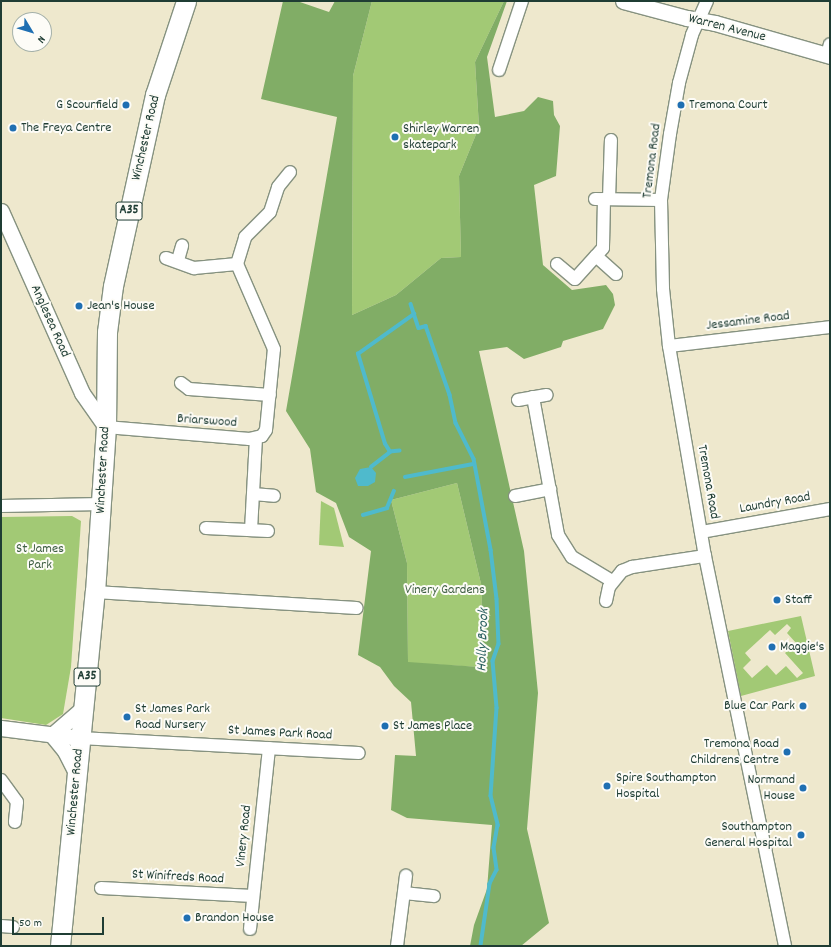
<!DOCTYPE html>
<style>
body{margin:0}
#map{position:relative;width:831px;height:947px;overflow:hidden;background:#eee8cd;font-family:Dekko,sans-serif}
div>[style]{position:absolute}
.green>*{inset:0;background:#a2c975}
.forest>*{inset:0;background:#81ad66}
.water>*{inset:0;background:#4fbacc}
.stream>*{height:3.5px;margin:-1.75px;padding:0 1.75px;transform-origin:1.75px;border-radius:1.75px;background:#4fbacc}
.roads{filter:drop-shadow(1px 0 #869280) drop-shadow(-1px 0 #869280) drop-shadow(0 1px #869280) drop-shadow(0 -1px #869280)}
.minor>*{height:12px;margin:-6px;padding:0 6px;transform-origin:6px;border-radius:6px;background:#fff}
.tertiary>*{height:15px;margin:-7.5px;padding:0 7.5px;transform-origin:7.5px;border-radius:7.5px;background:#fff}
.primary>*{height:19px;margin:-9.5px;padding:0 9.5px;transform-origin:9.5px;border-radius:9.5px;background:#fff}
.dots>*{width:11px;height:11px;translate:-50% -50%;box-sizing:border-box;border:2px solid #fdfcf7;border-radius:50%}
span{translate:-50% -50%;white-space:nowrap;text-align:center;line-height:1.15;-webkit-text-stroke:4px #fdfcf7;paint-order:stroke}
.shield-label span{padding:1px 3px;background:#fdfcf7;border:1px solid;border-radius:3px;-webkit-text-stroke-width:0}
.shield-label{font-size:13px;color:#1f3d34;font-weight:700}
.street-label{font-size:14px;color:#1f3d34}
.poi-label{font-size:14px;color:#1f3d34}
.right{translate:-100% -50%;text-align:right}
.left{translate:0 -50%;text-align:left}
.park-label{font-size:14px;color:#406044}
.water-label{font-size:15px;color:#2d6262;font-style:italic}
.frame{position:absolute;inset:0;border:2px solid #1f3d34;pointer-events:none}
.north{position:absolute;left:12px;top:12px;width:40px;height:40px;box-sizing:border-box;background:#fdfcf7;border:1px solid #a4b0a9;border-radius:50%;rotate:128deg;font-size:11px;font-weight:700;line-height:16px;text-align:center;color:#1f3d34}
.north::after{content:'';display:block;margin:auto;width:14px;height:18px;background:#1f6fb2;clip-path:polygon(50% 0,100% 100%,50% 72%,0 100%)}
.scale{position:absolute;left:12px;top:917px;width:92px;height:18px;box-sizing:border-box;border:2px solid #1f3d34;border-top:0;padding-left:5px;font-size:12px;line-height:14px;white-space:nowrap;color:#1f3d34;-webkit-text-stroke:3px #fdfcf7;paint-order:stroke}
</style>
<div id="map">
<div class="green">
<div style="clip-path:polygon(372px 1px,504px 1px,475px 62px,479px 127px,459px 176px,461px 257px,441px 258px,396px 295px,352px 315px,353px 76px)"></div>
<div style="clip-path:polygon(457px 483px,482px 588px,480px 667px,408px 663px,407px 563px,391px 500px)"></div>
<div style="clip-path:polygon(321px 501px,334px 508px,344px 547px,319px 545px)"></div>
<div style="clip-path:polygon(72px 516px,81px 521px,71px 667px,63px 714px,46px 725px,1px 718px,1px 517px)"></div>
<div style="clip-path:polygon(evenodd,801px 616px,815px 676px,741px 696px,728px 631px,801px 616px,787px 624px,791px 628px,787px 633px,796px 643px,785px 653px,803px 673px,797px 678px,786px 666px,776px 675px,767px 665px,752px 678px,743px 668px,751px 660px,745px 653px,770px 630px,775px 635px,787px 624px)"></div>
</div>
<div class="forest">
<div style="clip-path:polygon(evenodd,283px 1px,297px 1px,329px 12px,335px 1px,372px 1px,353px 76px,352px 315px,396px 295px,441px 258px,461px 257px,459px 176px,479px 127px,475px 62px,504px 1px,507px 1px,487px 57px,495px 117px,524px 111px,538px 97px,553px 101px,554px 115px,560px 126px,556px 176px,534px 185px,543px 265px,572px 290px,606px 285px,613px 294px,615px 305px,603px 329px,563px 341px,561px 347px,524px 359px,507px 347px,479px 351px,524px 551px,538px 693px,527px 829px,549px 923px,521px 946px,470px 946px,474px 925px,487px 889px,492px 825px,407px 818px,391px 810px,395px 755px,416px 756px,411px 702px,394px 686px,380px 667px,358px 655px,371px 551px,349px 537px,336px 503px,316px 492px,310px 449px,286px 411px,337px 117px,261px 99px,283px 1px,457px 483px,482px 588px,480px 667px,408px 662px,407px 563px,391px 500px,457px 483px)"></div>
</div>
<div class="water">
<div style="clip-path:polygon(371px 467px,376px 473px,375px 482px,368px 486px,358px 486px,355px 478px,360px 469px)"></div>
</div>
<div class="stream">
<div style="left:411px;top:304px;width:25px;rotate:72deg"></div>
<div style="left:419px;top:328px;width:7px;rotate:-16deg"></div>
<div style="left:426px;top:326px;width:73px;rotate:70.8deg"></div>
<div style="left:450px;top:395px;width:29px;rotate:78deg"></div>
<div style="left:456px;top:423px;width:40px;rotate:63.4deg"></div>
<div style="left:474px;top:459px;width:93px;rotate:79.4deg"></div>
<div style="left:491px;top:550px;width:49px;rotate:83deg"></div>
<div style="left:497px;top:599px;width:45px;rotate:87.5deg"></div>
<div style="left:499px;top:644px;width:18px;rotate:109deg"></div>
<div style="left:493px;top:661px;width:47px;rotate:85.1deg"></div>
<div style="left:497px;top:708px;width:88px;rotate:93.9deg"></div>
<div style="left:491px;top:796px;width:30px;rotate:76deg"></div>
<div style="left:498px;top:825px;width:23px;rotate:100deg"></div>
<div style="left:494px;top:848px;width:22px;rotate:82deg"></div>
<div style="left:497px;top:870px;width:16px;rotate:117deg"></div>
<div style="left:490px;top:884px;width:63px;rotate:98.3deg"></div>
<div style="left:400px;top:451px;width:10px;rotate:174deg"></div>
<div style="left:390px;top:452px;width:9px;rotate:-122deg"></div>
<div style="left:385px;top:444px;width:94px;rotate:-106.7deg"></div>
<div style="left:358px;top:354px;width:69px;rotate:-35.5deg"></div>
<div style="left:371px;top:467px;width:24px;rotate:-38deg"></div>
<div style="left:405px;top:477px;width:69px;rotate:-10.8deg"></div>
<div style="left:363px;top:515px;width:25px;rotate:-16deg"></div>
<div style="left:387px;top:508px;width:18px;rotate:-68deg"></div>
</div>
<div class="roads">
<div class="minor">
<div style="left:707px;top:1px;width:37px;rotate:114deg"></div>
<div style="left:692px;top:35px;width:50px;rotate:105.2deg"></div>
<div style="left:679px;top:83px;width:52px;rotate:100deg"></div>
<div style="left:670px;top:134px;width:67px;rotate:97.8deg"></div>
<div style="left:661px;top:200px;width:89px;rotate:88.7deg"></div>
<div style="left:663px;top:289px;width:57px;rotate:84deg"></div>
<div style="left:669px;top:346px;width:213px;rotate:80.3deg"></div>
<div style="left:705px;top:556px;width:398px;rotate:78.4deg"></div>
<div style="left:827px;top:55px;width:11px;rotate:-75deg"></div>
<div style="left:499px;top:70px;width:73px;rotate:-71.6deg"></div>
<div style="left:595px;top:199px;width:66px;rotate:0.9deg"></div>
<div style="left:604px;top:199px;width:49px;rotate:91.2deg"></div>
<div style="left:603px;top:248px;width:11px;rotate:131deg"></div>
<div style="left:596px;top:256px;width:27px;rotate:42deg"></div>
<div style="left:609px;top:199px;width:59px;rotate:-88.1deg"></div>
<div style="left:166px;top:258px;width:30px;rotate:20deg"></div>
<div style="left:194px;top:268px;width:43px;rotate:-5.3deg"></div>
<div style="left:178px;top:260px;width:15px;rotate:-74deg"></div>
<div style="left:557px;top:264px;width:23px;rotate:40deg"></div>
<div style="left:575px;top:279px;width:31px;rotate:-48deg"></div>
<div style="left:669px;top:346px;width:162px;rotate:-6.7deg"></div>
<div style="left:181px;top:383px;width:10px;rotate:37deg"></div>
<div style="left:189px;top:389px;width:81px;rotate:4.2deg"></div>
<div style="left:533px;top:397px;width:140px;rotate:79.7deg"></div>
<div style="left:558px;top:535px;width:26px;rotate:58deg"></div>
<div style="left:572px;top:557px;width:47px;rotate:31deg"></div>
<div style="left:518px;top:400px;width:29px;rotate:-10deg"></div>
<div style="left:106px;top:427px;width:144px;rotate:4.8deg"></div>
<div style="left:249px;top:439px;width:13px;rotate:-13deg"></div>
<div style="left:262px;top:436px;width:7px;rotate:-56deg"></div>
<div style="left:266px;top:430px;width:81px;rotate:-84.4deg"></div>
<div style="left:274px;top:349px;width:93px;rotate:-113.5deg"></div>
<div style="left:237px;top:264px;width:28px;rotate:-73deg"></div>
<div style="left:245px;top:237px;width:35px;rotate:-45deg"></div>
<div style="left:270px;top:212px;width:26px;rotate:-72deg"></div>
<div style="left:278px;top:187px;width:19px;rotate:-51deg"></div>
<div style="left:253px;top:494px;width:21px;rotate:5deg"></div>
<div style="left:515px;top:496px;width:36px;rotate:-11deg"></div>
<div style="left:1px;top:506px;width:101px;rotate:-1.1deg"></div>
<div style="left:206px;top:528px;width:62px;rotate:2.8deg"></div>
<div style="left:251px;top:530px;width:91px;rotate:-86.9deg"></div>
<div style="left:701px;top:532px;width:131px;rotate:-10.1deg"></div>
<div style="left:95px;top:592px;width:262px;rotate:3.5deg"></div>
<div style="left:606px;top:601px;width:14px;rotate:-78deg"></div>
<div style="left:609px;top:587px;width:21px;rotate:-51deg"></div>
<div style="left:622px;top:571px;width:11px;rotate:-22deg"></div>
<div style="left:632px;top:567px;width:74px;rotate:-8.6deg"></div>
<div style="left:80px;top:738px;width:279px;rotate:3.1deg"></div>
<div style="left:1px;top:780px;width:27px;rotate:54deg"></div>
<div style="left:17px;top:802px;width:20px;rotate:96deg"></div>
<div style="left:101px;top:888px;width:152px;rotate:3deg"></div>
<div style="left:404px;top:893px;width:30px;rotate:6deg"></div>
<div style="left:1px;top:926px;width:12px;rotate:5deg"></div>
<div style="left:250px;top:929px;width:182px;rotate:-84deg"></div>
<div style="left:397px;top:946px;width:71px;rotate:-82.7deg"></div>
</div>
<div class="tertiary">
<div style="left:623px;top:1px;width:66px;rotate:14.9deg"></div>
<div style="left:687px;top:18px;width:28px;rotate:10deg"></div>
<div style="left:715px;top:23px;width:120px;rotate:16deg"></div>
<div style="left:1px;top:211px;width:199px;rotate:66deg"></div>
<div style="left:82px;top:393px;width:42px;rotate:54.8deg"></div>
<div style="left:1px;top:728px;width:80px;rotate:7.2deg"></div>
<div style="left:52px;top:735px;width:21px;rotate:51deg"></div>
<div style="left:65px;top:751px;width:27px;rotate:63deg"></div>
<div style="left:52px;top:735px;width:41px;rotate:-41.1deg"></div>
</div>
<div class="primary">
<div style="left:60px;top:946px;width:356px;rotate:-84.4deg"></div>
<div style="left:95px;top:592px;width:165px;rotate:-86.2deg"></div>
<div style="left:106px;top:427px;width:95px;rotate:-89.4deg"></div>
<div style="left:107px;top:332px;width:46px;rotate:-82.6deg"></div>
<div style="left:113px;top:286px;width:196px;rotate:-77.6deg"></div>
<div style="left:155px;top:95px;width:99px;rotate:-71.7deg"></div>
</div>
</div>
<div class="dots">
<div style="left:126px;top:105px;background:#1f6fb2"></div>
<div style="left:681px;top:105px;background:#1f6fb2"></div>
<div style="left:13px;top:128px;background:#1f6fb2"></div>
<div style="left:395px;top:137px;background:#1f6fb2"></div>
<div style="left:79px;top:306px;background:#1f6fb2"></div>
<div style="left:777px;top:600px;background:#1f6fb2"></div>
<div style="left:772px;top:647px;background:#1f6fb2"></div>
<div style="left:803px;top:706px;background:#1f6fb2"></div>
<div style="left:127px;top:717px;background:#1f6fb2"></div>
<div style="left:385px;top:726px;background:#1f6fb2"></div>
<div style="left:787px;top:752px;background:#1f6fb2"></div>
<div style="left:607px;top:786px;background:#1f6fb2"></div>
<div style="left:803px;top:788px;background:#1f6fb2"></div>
<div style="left:801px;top:835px;background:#1f6fb2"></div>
<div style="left:187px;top:918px;background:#1f6fb2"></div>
</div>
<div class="shield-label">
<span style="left:129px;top:211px">A35</span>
<span style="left:87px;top:677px">A35</span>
</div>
<div class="street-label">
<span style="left:727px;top:28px;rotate:14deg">Warren Avenue</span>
<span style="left:146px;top:138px;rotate:-77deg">Winchester Road</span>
<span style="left:652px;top:161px;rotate:-83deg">Tremona Road</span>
<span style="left:50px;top:321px;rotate:66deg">Anglesea Road</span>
<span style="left:748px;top:321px;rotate:-7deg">Jessamine Road</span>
<span style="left:207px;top:421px;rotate:4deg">Briarswood</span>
<span style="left:103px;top:470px;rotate:-87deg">Winchester Road</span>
<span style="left:708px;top:482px;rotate:80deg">Tremona Road</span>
<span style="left:775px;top:503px;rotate:-10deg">Laundry Road</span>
<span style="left:280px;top:733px;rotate:3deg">St James Park Road</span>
<span style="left:75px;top:792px;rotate:-85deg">Winchester Road</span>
<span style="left:244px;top:836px;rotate:-84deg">Vinery Road</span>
<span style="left:178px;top:877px;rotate:3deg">St Winifreds Road</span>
</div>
<div class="poi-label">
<span class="right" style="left:118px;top:105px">G Scourfield</span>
<span class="left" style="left:689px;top:105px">Tremona Court</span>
<span class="left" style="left:21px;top:128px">The Freya Centre</span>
<span class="left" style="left:403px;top:137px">Shirley Warren<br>skatepark</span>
<span class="left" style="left:87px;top:306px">Jean's House</span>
<span class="left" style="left:785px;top:600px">Staff</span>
<span class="left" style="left:780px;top:647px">Maggie's</span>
<span class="right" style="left:795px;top:706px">Blue Car Park</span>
<span class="left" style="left:135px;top:717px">St James Park<br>Road Nursery</span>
<span class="left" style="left:393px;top:726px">St James Place</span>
<span class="right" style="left:779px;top:752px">Tremona Road<br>Childrens Centre</span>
<span class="left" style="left:616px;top:786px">Spire Southampton<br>Hospital</span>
<span class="right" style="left:795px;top:788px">Normand<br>House</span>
<span class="right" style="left:792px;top:835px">Southampton<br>General Hospital</span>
<span class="left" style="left:195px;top:918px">Brandon House</span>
</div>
<div class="park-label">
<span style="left:40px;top:557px">St James<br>Park</span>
<span style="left:445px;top:590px">Vinery Gardens</span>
</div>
<div class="water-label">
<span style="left:484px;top:640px;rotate:-88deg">Holly Brook</span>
</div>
<div class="frame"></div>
<div class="north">N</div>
<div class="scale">50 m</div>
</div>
